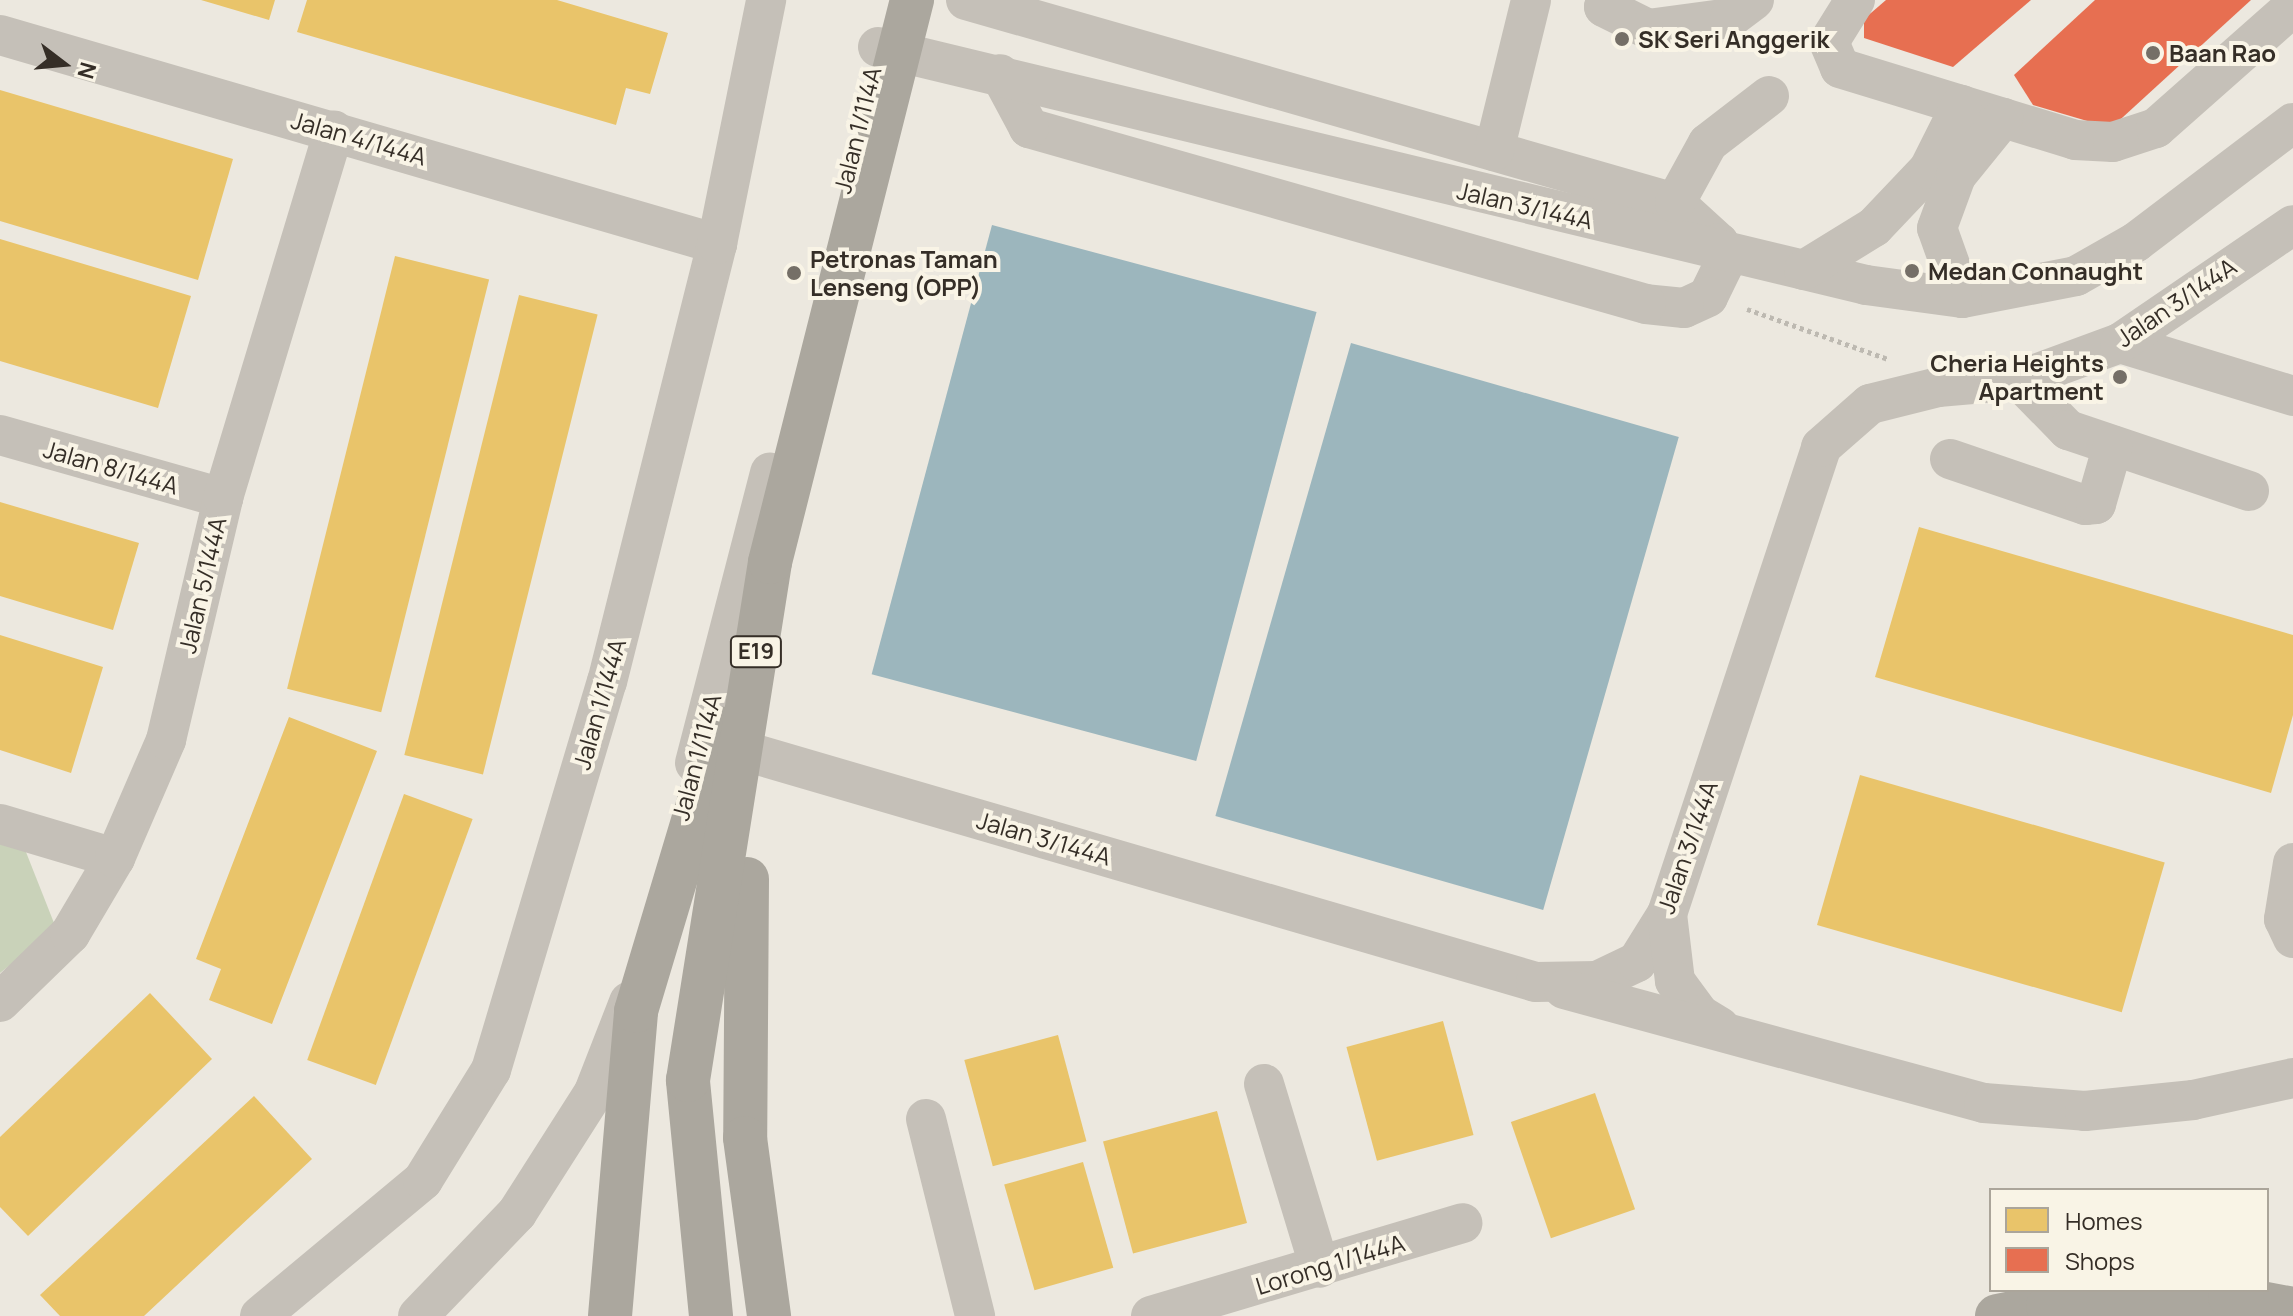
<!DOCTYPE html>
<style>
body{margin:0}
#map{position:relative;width:2293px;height:1316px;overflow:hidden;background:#ece8df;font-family:Manrope,sans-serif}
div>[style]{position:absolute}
.green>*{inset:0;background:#c9d2b9}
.water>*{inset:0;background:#9cb6bd;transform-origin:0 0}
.homes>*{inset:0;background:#e9c46a;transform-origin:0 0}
.shops>*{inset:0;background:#e76f51}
.path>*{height:5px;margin-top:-2.5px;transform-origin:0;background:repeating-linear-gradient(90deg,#bdb9b1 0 4px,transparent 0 8px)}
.minor>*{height:40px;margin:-20px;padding:0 20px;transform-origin:20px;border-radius:20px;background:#c5c0b8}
.highway>*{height:44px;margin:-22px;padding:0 22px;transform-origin:22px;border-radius:22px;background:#aba79e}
.dots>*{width:22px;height:22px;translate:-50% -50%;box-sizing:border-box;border:4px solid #f9f4e6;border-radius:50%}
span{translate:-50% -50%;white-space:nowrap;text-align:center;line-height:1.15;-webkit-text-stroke:8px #f9f4e6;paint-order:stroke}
.shield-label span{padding:2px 6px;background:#f9f4e6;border:2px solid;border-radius:6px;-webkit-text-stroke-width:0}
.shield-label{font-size:22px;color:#352e27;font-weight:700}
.poi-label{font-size:24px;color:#352e27;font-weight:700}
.left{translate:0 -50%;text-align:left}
.right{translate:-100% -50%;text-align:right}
.street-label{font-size:24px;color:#352e27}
.legend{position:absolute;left:1989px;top:1188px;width:280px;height:104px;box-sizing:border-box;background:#f9f4e6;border:2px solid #aba59a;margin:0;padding:10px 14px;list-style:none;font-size:24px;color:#352e27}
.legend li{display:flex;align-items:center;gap:16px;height:40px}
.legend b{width:40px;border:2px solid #aba59a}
.north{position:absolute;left:24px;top:24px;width:80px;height:80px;-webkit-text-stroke:6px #f9f4e6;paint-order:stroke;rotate:106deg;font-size:22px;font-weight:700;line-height:32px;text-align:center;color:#352e27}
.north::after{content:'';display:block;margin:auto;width:28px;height:36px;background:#352e27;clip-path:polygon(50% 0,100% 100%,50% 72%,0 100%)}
</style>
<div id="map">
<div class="green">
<div style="clip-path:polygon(0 837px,22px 842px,56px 928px,0 973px)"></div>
</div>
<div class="water">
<div style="left:992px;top:225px;width:336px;height:465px;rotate:15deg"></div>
<div style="left:1351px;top:343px;width:341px;height:492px;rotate:16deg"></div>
</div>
<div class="homes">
<div style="clip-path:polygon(201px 0,275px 0,269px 20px)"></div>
<div style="clip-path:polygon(307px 0,557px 0,668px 33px,650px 94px,626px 88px,616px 125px,297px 32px)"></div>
<div style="clip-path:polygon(0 90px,233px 159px,198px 280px,0 221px)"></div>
<div style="clip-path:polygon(0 239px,191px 296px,158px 408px,0 361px)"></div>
<div style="left:395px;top:256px;width:97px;height:446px;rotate:14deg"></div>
<div style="left:519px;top:295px;width:81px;height:474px;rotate:14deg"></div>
<div style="clip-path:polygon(0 502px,139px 543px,113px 630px,0 596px)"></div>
<div style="clip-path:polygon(1919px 527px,2293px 635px,2293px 715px,2271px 793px,1875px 677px)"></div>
<div style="clip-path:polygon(0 635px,103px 667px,71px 773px,0 750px)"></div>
<div style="clip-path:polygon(289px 717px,377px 751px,272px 1024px,209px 1000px,221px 969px,196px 959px)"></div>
<div style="left:1860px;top:775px;width:317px;height:156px;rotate:16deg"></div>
<div style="left:404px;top:794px;width:73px;height:283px;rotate:20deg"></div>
<div style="clip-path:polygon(150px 993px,212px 1059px,28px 1236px,0 1207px,0 1137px)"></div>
<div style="left:1443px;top:1021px;width:118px;height:100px;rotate:75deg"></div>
<div style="left:1058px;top:1035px;width:110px;height:97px;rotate:75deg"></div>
<div style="left:1595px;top:1093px;width:123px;height:89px;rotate:71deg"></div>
<div style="clip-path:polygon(254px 1096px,312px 1159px,144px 1316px,60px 1316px,40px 1295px)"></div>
<div style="left:1217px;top:1111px;width:116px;height:118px;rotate:75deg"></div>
<div style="left:1083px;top:1162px;width:110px;height:82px;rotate:74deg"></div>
</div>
<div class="shops">
<div style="clip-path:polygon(1886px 0,2031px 0,1953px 67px,1864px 38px,1864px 19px)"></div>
<div style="clip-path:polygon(2095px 0,2251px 0,2111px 128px,2033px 105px,2014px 75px)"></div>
</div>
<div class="path">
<div style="left:1747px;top:309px;width:150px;rotate:19.5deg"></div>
</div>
<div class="minor">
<div style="left:966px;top:0;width:737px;rotate:15.98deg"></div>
<div style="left:1675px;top:203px;width:59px;rotate:42.3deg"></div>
<div style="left:1719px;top:243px;width:23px;rotate:80deg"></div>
<div style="left:1723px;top:266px;width:34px;rotate:116deg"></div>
<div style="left:1708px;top:297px;width:26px;rotate:155deg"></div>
<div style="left:1684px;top:308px;width:38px;rotate:-174deg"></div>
<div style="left:1646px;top:304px;width:642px;rotate:-164.08deg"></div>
<div style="left:1029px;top:128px;width:61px;rotate:-118.2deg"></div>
<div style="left:1606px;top:0;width:7px;rotate:106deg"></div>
<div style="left:1604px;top:7px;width:49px;rotate:26.6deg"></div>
<div style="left:1648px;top:29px;width:83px;rotate:-7.6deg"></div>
<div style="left:1730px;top:18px;width:30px;rotate:-37deg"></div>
<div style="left:1855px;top:0;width:49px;rotate:121.8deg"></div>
<div style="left:1829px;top:42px;width:28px;rotate:67deg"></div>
<div style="left:1840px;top:68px;width:246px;rotate:17deg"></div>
<div style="left:2075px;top:140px;width:38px;rotate:3deg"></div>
<div style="left:2113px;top:142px;width:45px;rotate:-18deg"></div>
<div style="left:2156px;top:128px;width:183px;rotate:-41.5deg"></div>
<div style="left:0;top:35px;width:747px;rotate:16.25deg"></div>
<div style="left:878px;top:47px;width:1016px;rotate:13.54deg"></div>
<div style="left:1866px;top:285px;width:97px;rotate:7.7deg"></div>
<div style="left:1962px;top:298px;width:116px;rotate:-10.9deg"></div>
<div style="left:2076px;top:276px;width:69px;rotate:-29.5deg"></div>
<div style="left:2136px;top:242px;width:197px;rotate:-37.2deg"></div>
<div style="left:1494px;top:151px;width:155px;rotate:-76.2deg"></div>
<div style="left:1675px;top:203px;width:68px;rotate:-61.2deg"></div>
<div style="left:1708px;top:143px;width:77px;rotate:-37.6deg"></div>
<div style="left:1804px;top:270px;width:82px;rotate:-31.6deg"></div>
<div style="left:1874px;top:227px;width:80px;rotate:-46.5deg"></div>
<div style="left:1929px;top:169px;width:72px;rotate:-63.4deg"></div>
<div style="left:1962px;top:298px;width:74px;rotate:-109.7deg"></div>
<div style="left:1937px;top:228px;width:55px;rotate:-69.9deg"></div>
<div style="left:1956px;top:176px;width:75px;rotate:-51deg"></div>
<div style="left:2120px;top:343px;width:181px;rotate:17deg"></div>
<div style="left:2019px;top:380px;width:70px;rotate:45.6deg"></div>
<div style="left:2068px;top:430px;width:191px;rotate:18.6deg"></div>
<div style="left:0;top:435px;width:232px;rotate:15.8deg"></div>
<div style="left:1950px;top:459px;width:143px;rotate:18.8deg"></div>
<div style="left:2085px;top:505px;width:11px;rotate:-5deg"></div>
<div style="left:2096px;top:504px;width:61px;rotate:-73.9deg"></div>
<div style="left:710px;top:741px;width:860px;rotate:16.27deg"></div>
<div style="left:1536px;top:982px;width:61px;rotate:-0.9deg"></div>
<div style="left:1597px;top:981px;width:44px;rotate:-25.4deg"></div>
<div style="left:1637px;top:962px;width:57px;rotate:-58deg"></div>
<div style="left:1667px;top:914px;width:492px;rotate:-71.7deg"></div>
<div style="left:1821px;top:447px;width:65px;rotate:-41.3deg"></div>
<div style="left:1870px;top:404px;width:70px;rotate:-14deg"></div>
<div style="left:1938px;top:387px;width:81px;rotate:-4.9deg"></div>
<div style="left:2019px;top:380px;width:108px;rotate:-20.1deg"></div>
<div style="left:2120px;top:343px;width:209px;rotate:-34.3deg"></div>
<div style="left:695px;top:763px;width:300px;rotate:-75.5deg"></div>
<div style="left:0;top:824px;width:120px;rotate:16.5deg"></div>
<div style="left:2293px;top:863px;width:57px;rotate:99.1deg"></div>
<div style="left:2284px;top:919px;width:21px;rotate:65deg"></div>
<div style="left:1667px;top:914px;width:67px;rotate:83.2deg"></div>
<div style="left:1675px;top:981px;width:42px;rotate:53.7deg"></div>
<div style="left:1700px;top:1015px;width:23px;rotate:31deg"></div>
<div style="left:1564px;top:989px;width:435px;rotate:15.2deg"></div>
<div style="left:1984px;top:1103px;width:101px;rotate:4.5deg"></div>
<div style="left:2085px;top:1111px;width:109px;rotate:-5.8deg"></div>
<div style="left:2193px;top:1100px;width:102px;rotate:-12.4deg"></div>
<div style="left:0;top:1002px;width:98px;rotate:-44.2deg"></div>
<div style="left:70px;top:934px;width:88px;rotate:-59.4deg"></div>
<div style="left:115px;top:858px;width:129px;rotate:-66.6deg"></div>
<div style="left:166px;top:740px;width:249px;rotate:-76.7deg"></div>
<div style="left:223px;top:498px;width:384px;rotate:-73.2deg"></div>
<div style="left:1264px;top:1084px;width:192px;rotate:73.1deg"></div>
<div style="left:926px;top:1119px;width:203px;rotate:76deg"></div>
<div style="left:260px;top:1316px;width:212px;rotate:-39.8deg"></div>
<div style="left:423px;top:1180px;width:129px;rotate:-58.3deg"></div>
<div style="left:491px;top:1070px;width:405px;rotate:-73.4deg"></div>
<div style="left:607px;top:682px;width:452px;rotate:-75.9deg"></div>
<div style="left:717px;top:244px;width:249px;rotate:-78.6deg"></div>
<div style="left:418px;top:1316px;width:143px;rotate:-46.1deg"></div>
<div style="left:517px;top:1213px;width:143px;rotate:-57.5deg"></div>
<div style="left:594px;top:1092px;width:97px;rotate:-68.7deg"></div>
<div style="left:1151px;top:1316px;width:325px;rotate:-16.6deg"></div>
</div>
<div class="highway">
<div style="left:747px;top:879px;width:259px;rotate:90.4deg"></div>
<div style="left:745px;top:1138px;width:180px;rotate:82.3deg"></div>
<div style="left:610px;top:1316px;width:306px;rotate:-85.1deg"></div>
<div style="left:636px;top:1011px;width:295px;rotate:-73.3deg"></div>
<div style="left:711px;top:1316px;width:237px;rotate:-95.6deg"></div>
<div style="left:688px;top:1080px;width:524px;rotate:-81deg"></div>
<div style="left:770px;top:562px;width:580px;rotate:-75.82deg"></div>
<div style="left:1997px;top:1316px;width:52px;rotate:-11.1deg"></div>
<div style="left:2048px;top:1306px;width:182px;rotate:-2.8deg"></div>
<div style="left:2230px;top:1297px;width:64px;rotate:10.8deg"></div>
</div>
<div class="dots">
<div style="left:1622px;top:39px;background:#756f67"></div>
<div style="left:2153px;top:53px;background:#756f67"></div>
<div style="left:1912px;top:271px;background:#756f67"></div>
<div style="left:794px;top:273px;background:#756f67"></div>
<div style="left:2120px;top:377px;background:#756f67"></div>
</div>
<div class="shield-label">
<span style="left:756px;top:652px">E19</span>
</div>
<div class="poi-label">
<span class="left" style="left:1638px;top:39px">SK Seri Anggerik</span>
<span class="left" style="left:2169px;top:53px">Baan Rao</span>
<span class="left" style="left:810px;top:273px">Petronas Taman<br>Lenseng (OPP)</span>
<span class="left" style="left:1928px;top:271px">Medan Connaught</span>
<span class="right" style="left:2104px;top:377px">Cheria Heights<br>Apartment</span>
</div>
<div class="street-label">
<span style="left:857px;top:130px;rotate:-76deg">Jalan 1/114A</span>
<span style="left:359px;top:138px;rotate:16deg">Jalan 4/144A</span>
<span style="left:1525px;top:205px;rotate:13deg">Jalan 3/144A</span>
<span style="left:2176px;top:302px;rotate:-34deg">Jalan 3/144A</span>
<span style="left:111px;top:467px;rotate:16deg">Jalan 8/144A</span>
<span style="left:202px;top:585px;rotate:-77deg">Jalan 5/144A</span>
<span style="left:599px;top:704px;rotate:-74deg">Jalan 1/144A</span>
<span style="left:696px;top:757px;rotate:-75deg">Jalan 1/114A</span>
<span style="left:1044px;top:838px;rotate:16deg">Jalan 3/144A</span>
<span style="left:1687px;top:847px;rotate:-71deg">Jalan 3/144A</span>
<span style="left:1330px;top:1264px;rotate:-17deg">Lorong 1/144A</span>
</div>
<ul class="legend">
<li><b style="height:22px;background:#e9c46a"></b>Homes</li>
<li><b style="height:22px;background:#e76f51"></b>Shops</li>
</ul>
<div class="north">N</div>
</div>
